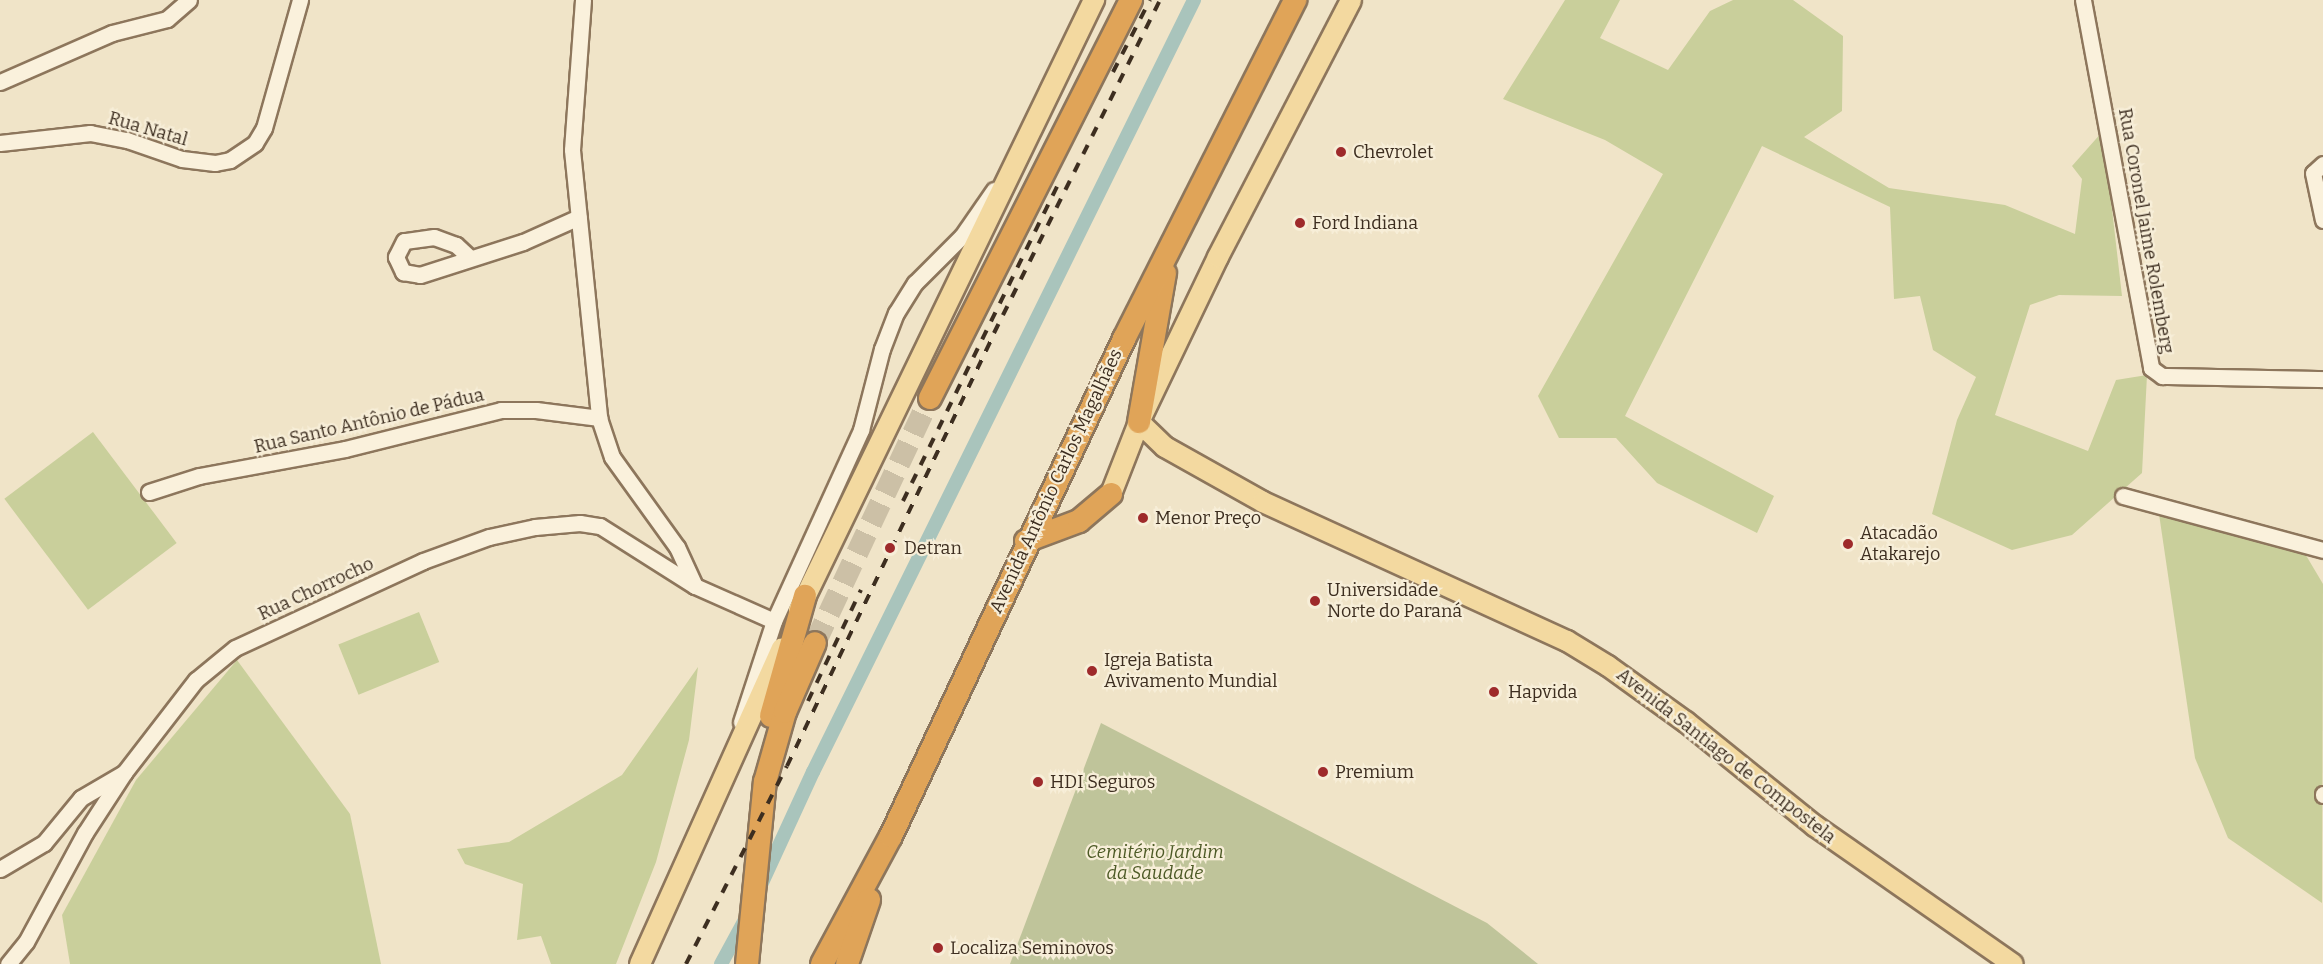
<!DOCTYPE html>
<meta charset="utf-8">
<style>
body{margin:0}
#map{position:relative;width:2323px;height:964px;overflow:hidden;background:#f0e4c8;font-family:Bitter,serif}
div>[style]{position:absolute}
.green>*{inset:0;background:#c9cf9b;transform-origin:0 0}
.cemetery>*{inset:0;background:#bfc49a}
.canal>*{height:14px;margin:-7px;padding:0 7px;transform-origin:7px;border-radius:7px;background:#a9c4bc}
.highway-tunnel>*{height:22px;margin-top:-11px;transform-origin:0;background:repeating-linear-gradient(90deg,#ccc0a6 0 22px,transparent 0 33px)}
.roads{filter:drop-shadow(2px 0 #8d765c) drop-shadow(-2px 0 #8d765c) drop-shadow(0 2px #8d765c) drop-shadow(0 -2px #8d765c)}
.minor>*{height:15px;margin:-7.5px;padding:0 7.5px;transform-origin:7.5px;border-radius:7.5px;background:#faf1dc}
.major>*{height:20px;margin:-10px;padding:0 10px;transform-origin:10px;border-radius:10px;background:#f3d9a0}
.highway>*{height:22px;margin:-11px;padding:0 11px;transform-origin:11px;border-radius:11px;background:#e0a458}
.rail>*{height:4px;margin-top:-2px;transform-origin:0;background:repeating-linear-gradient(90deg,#3d2e20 0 10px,transparent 0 20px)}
.dots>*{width:16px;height:16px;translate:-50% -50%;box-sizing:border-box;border:3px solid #f7eed8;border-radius:50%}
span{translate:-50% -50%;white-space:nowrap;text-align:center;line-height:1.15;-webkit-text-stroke:4.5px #f7eed8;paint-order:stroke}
.street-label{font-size:18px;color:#3d2e20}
.poi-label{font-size:18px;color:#3d2e20}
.left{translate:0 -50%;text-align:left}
.park-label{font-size:18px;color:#4d5a26;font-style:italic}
</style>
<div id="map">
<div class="green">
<div style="clip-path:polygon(1565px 0,1620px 0,1600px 38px,1668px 70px,1710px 11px,1733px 0,1793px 0,1843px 36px,1842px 111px,1804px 137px,1889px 188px,2005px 205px,2075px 234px,2082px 179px,2072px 166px,2103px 131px,2122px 296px,2059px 295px,2030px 305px,1995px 415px,2088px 451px,2116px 380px,2147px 375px,2142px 473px,2072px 535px,2012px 550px,1932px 514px,1957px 420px,1976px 377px,1933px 350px,1920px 296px,1894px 299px,1890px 207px,1762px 146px,1625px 416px,1774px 496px,1757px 533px,1657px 483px,1616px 438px,1559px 438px,1538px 396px,1663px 174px,1605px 140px,1503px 99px)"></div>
<div style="left:93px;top:432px;width:139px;height:111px;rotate:53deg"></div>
<div style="clip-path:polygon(2159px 514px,2304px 552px,2323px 584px,2322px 903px,2228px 838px,2195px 758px)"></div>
<div style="left:419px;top:612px;width:54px;height:87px;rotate:68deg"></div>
<div style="clip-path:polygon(237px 660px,350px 814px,381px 964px,70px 964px,62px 915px,136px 780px)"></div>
<div style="clip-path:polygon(698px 667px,689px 740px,656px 862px,616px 964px,551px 964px,541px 936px,517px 940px,523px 884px,465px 864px,457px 849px,509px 842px,622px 775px)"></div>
</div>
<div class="cemetery">
<div style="clip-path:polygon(1101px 723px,1487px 923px,1538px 964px,1010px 964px)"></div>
</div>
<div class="canal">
<div style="left:760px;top:887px;width:127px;rotate:-65.3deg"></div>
<div style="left:813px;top:772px;width:861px;rotate:-63.73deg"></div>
<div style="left:721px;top:964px;width:52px;rotate:-61.5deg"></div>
</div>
<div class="highway-tunnel">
<div style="left:815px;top:643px;width:271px;rotate:-64.9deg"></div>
</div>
<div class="roads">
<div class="minor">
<div style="left:583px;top:0;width:150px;rotate:94.2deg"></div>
<div style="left:572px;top:150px;width:269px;rotate:84.2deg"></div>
<div style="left:599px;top:418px;width:41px;rotate:71.6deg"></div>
<div style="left:612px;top:457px;width:111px;rotate:54.2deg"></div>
<div style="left:677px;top:547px;width:43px;rotate:65.2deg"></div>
<div style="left:2083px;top:0;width:374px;rotate:79.5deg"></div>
<div style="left:2151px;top:368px;width:14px;rotate:36deg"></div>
<div style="left:2162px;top:376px;width:161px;rotate:1.1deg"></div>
<div style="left:0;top:82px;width:122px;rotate:-23.6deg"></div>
<div style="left:112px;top:33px;width:57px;rotate:-14.3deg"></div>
<div style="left:167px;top:19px;width:29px;rotate:-41deg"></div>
<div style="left:0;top:143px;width:91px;rotate:-6.3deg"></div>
<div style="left:90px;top:133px;width:38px;rotate:11deg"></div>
<div style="left:127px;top:140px;width:58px;rotate:19.1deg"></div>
<div style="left:182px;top:159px;width:33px;rotate:7deg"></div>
<div style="left:215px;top:163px;width:15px;rotate:-11deg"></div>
<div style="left:230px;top:160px;width:30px;rotate:-34deg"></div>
<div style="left:255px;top:143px;width:17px;rotate:-59deg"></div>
<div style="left:264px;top:128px;width:133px;rotate:-74.3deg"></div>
<div style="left:2323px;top:164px;width:13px;rotate:138deg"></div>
<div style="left:2313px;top:173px;width:48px;rotate:78deg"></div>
<div style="left:469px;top:257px;width:18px;rotate:-137deg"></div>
<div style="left:456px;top:245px;width:23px;rotate:-160deg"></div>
<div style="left:434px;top:237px;width:30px;rotate:172deg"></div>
<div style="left:404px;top:241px;width:18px;rotate:117deg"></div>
<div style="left:396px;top:257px;width:17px;rotate:65deg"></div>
<div style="left:403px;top:272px;width:17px;rotate:10deg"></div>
<div style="left:420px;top:275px;width:108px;rotate:-17.8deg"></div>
<div style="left:523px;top:242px;width:61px;rotate:-24.1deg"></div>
<div style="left:149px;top:492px;width:52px;rotate:-17.7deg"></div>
<div style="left:199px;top:476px;width:148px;rotate:-10.5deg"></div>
<div style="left:345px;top:449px;width:161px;rotate:-14deg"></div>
<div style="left:501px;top:410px;width:35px"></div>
<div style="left:536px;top:410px;width:64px;rotate:7.2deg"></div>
<div style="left:2123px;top:496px;width:207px;rotate:15.1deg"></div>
<div style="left:741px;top:722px;width:106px;rotate:-71.9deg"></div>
<div style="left:774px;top:621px;width:210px;rotate:-65.5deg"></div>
<div style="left:861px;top:430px;width:84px;rotate:-75.5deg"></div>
<div style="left:882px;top:349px;width:39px;rotate:-69deg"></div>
<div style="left:896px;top:313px;width:36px;rotate:-58deg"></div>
<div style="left:915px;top:283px;width:66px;rotate:-45deg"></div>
<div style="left:962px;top:236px;width:56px;rotate:-55.2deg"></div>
<div style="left:2323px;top:795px;width:1px;rotate:-90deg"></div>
<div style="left:0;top:869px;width:51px;rotate:-30.6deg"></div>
<div style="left:44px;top:843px;width:58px;rotate:-50.6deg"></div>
<div style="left:81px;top:798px;width:50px;rotate:-30.2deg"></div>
<div style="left:8px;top:964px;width:28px;rotate:-51deg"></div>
<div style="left:26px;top:942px;width:124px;rotate:-61.6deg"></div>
<div style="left:85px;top:833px;width:72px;rotate:-57deg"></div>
<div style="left:124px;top:773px;width:118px;rotate:-52.3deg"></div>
<div style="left:196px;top:680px;width:50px;rotate:-39.4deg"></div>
<div style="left:235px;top:648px;width:207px;rotate:-24.8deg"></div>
<div style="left:423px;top:561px;width:70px;rotate:-20deg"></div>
<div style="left:489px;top:537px;width:47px;rotate:-12.3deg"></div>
<div style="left:535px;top:527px;width:45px;rotate:-5.1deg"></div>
<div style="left:580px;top:523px;width:20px;rotate:9deg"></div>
<div style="left:600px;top:526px;width:112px;rotate:32.3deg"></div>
<div style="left:695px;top:586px;width:86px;rotate:23.9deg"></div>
</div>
<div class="major">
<div style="left:1139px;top:422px;width:36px;rotate:44deg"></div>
<div style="left:1165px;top:447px;width:112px;rotate:29.3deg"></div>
<div style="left:1263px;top:502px;width:334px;rotate:24.6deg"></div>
<div style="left:1567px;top:641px;width:48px;rotate:31.4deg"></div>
<div style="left:1608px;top:666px;width:96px;rotate:35.7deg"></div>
<div style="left:1686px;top:722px;width:166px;rotate:38.9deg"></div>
<div style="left:1815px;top:826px;width:241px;rotate:34.9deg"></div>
<div style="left:1111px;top:494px;width:77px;rotate:-68.7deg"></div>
<div style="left:1139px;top:422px;width:183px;rotate:-64.4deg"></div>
<div style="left:1218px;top:257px;width:289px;rotate:-62.6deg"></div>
<div style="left:799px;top:610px;width:678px;rotate:-64.19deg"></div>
<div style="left:640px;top:964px;width:346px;rotate:-65.8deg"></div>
</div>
<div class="highway">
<div style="left:930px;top:398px;width:446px;rotate:-63.2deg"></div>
<div style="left:1139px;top:422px;width:151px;rotate:-80.1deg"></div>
<div style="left:1026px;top:541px;width:57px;rotate:-20.7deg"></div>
<div style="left:1079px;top:521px;width:42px;rotate:-40.2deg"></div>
<div style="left:771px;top:716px;width:125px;rotate:-74.2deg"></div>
<div style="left:747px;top:964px;width:183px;rotate:-84.4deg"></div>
<div style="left:765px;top:782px;width:73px;rotate:-74.1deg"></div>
<div style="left:785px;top:712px;width:75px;rotate:-66.5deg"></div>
<div style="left:822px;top:964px;width:145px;rotate:-61.7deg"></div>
<div style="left:891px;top:836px;width:549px;rotate:-64.88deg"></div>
<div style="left:1124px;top:339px;width:380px;rotate:-63.2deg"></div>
<div style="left:847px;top:964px;width:68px;rotate:-71deg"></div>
</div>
</div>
<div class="rail">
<div style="left:1113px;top:72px;width:81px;rotate:-62.8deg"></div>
<div style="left:903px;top:501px;width:357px;rotate:-63.9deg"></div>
<div style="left:808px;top:701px;width:123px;rotate:-64.5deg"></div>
<div style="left:686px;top:964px;width:222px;rotate:-63deg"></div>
<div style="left:787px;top:766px;width:480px;rotate:-64.4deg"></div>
<div style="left:994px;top:333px;width:372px;rotate:-63.5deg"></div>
</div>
<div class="dots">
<div style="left:1341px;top:152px;background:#9e2a2b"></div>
<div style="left:1300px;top:223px;background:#9e2a2b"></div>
<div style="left:1143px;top:518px;background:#9e2a2b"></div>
<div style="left:1848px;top:544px;background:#9e2a2b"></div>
<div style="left:890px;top:548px;background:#9e2a2b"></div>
<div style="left:1315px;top:601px;background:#9e2a2b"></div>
<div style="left:1092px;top:671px;background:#9e2a2b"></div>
<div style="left:1494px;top:692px;background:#9e2a2b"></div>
<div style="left:1323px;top:772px;background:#9e2a2b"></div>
<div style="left:1038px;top:782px;background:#9e2a2b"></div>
<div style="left:938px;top:948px;background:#9e2a2b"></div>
</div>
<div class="street-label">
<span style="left:148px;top:129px;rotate:16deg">Rua Natal</span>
<span style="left:2146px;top:231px;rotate:80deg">Rua Coronel Jaime Rolemberg</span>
<span style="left:369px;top:421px;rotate:-13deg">Rua Santo Antônio de Pádua</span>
<span style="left:1056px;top:481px;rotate:-65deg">Avenida Antônio Carlos Magalhães</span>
<span style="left:316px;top:589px;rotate:-25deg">Rua Chorrocho</span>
<span style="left:1726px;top:756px;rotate:38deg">Avenida Santiago de Compostela</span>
</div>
<div class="poi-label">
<span class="left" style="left:1353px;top:152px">Chevrolet</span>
<span class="left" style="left:1312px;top:223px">Ford Indiana</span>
<span class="left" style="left:1155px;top:518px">Menor Preço</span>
<span class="left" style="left:1860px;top:544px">Atacadão<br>Atakarejo</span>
<span class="left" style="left:904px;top:548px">Detran</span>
<span class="left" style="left:1327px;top:601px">Universidade<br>Norte do Paraná</span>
<span class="left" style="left:1104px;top:671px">Igreja Batista<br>Avivamento Mundial</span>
<span class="left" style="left:1508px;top:692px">Hapvida</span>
<span class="left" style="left:1335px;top:772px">Premium</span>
<span class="left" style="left:1050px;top:782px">HDI Seguros</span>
<span class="left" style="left:950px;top:948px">Localiza Seminovos</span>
</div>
<div class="park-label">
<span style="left:1155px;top:863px">Cemitério Jardim<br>da Saudade</span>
</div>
</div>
